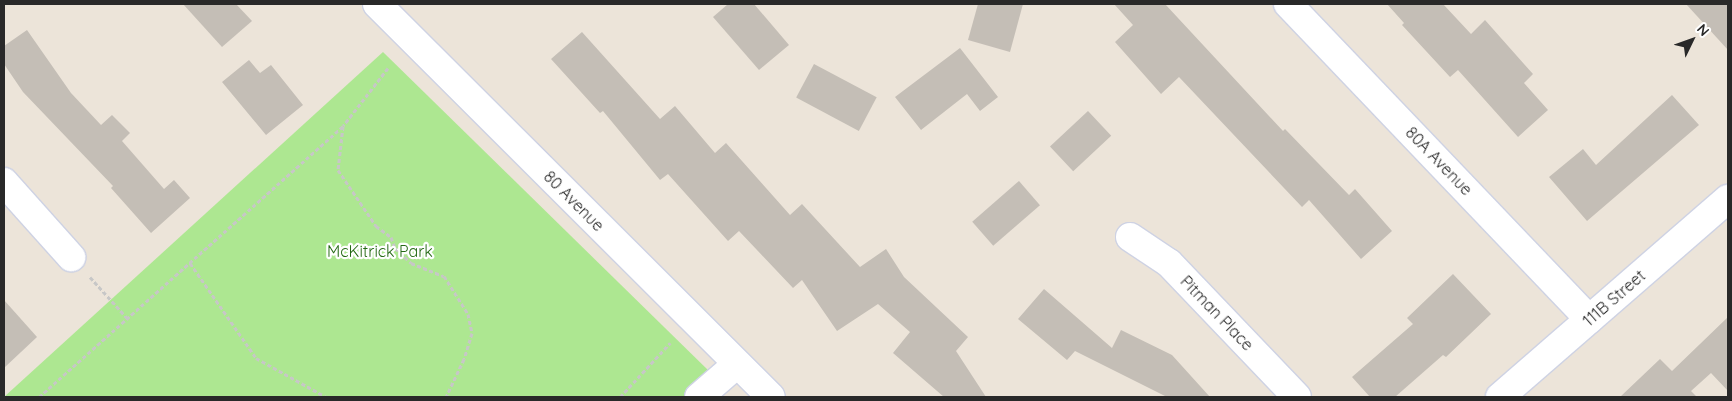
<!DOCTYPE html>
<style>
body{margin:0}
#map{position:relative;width:1732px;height:401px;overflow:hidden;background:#ece4d9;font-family:Quicksand,sans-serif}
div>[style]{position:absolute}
.green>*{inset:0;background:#ade791}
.building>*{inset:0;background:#c4beb6;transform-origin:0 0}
.path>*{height:3px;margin-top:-1.5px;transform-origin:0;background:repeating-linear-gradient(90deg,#c7c7c7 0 4px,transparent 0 6.5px)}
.roads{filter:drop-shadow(1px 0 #ced2e3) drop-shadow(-1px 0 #ced2e3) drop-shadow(0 1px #ced2e3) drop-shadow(0 -1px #ced2e3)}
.minor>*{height:28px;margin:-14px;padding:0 14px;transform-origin:14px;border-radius:14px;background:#fff}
span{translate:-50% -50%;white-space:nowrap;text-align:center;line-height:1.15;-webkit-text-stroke:4.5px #fff;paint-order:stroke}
.street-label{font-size:16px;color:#292929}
.park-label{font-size:16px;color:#256a15}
.frame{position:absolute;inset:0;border:5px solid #292929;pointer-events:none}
.north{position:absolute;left:1667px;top:15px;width:50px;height:50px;-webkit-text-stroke:4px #fff;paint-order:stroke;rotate:48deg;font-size:14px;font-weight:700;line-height:20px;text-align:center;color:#292929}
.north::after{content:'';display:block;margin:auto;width:18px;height:22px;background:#292929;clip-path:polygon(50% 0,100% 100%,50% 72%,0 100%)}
</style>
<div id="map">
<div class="green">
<div style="clip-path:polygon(383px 52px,710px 372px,684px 397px,4px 397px)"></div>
</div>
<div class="building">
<div style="clip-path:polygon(183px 4px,236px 4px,252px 21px,222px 47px)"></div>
<div style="clip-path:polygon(728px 4px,754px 4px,789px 45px,759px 70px,713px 17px)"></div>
<div style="clip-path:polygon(978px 4px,1023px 4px,1010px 52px,968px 40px)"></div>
<div style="clip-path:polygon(1114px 4px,1165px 4px,1283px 131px,1285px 129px,1349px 195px,1355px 189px,1392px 231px,1361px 259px,1309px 200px,1302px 207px,1179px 77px,1161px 94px,1115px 42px,1133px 25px)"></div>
<div style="clip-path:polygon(1387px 4px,1443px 4px,1471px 34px,1485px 20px,1533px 74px,1524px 83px,1548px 110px,1518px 137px,1458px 70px,1450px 77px,1402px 25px,1404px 23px)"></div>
<div style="clip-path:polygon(1686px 4px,1728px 4px,1728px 50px)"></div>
<div style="clip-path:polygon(27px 30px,71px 93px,101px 125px,112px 115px,130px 133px,122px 141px,164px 189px,174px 180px,190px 198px,151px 233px,111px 188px,113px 186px,23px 92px,4px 64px,4px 46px)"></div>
<div style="clip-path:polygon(582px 32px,660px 119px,675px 106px,715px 153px,726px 143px,790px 215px,802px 204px,860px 267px,886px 249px,904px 277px,968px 337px,956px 351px,986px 397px,944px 397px,893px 353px,910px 332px,878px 304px,837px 331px,802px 280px,793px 288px,739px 231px,728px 241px,668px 174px,660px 180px,603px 111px,600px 113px,551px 59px)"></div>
<div style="clip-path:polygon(960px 48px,998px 97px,980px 111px,967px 94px,921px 130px,895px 97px)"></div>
<div style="clip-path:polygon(249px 60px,260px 73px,271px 65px,303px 105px,266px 135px,222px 82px)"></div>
<div style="left:814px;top:64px;width:71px;height:38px;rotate:28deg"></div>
<div style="clip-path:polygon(1672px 95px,1699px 125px,1587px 221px,1549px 177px,1583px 149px,1596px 165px)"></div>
<div style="left:1088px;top:111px;width:34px;height:52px;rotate:47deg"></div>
<div style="left:1019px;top:181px;width:32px;height:62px;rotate:49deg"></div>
<div style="clip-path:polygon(1453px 274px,1491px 314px,1446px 357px,1443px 355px,1395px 397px,1370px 397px,1352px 377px,1413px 324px,1407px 318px)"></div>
<div style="clip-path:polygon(1044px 289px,1112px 348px,1121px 330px,1172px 355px,1210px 397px,1167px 397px,1075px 351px,1067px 360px,1018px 319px)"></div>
<div style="clip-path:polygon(4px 300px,37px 337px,4px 368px)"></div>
<div style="clip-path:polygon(1728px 317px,1728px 391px,1711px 373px,1691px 391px,1697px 397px,1620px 397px,1660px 359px,1672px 371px)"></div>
</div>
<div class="path">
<div style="left:388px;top:68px;width:73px;rotate:127.8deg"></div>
<div style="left:343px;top:126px;width:44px;rotate:96.5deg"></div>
<div style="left:338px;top:170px;width:68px;rotate:55.8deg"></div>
<div style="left:376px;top:226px;width:19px;rotate:36deg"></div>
<div style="left:391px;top:237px;width:12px;rotate:70deg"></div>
<div style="left:395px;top:248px;width:22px;rotate:43deg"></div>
<div style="left:411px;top:263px;width:35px;rotate:22deg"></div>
<div style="left:444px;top:276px;width:45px;rotate:57.7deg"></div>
<div style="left:468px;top:314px;width:19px;rotate:78deg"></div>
<div style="left:472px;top:333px;width:27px;rotate:107deg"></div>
<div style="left:464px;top:359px;width:42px;rotate:115.3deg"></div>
<div style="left:190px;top:263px;width:116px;rotate:55.2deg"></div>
<div style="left:256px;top:358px;width:80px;rotate:29.1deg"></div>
<div style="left:90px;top:277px;width:55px;rotate:47.9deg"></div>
<div style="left:39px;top:397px;width:407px;rotate:-41.7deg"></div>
<div style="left:620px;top:397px;width:74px;rotate:-47.2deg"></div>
</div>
<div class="roads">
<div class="minor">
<div style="left:377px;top:4px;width:556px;rotate:44.93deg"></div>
<div style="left:1288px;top:4px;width:436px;rotate:46.3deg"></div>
<div style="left:4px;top:182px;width:101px;rotate:48.2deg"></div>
<div style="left:1130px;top:237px;width:47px;rotate:33.7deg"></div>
<div style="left:1169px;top:263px;width:185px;rotate:46.3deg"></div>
<div style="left:699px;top:397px;width:50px;rotate:-41deg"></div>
<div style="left:1500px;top:397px;width:302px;rotate:-41deg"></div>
</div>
</div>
<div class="street-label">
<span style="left:1439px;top:161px;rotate:46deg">80A Avenue</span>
<span style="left:574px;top:201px;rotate:45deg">80 Avenue</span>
<span style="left:1614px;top:298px;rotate:-41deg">111B Street</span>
<span style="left:1217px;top:313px;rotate:46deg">Pitman Place</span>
</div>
<div class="park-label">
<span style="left:380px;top:251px">McKitrick Park</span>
</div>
<div class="frame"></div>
<div class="north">N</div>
</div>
